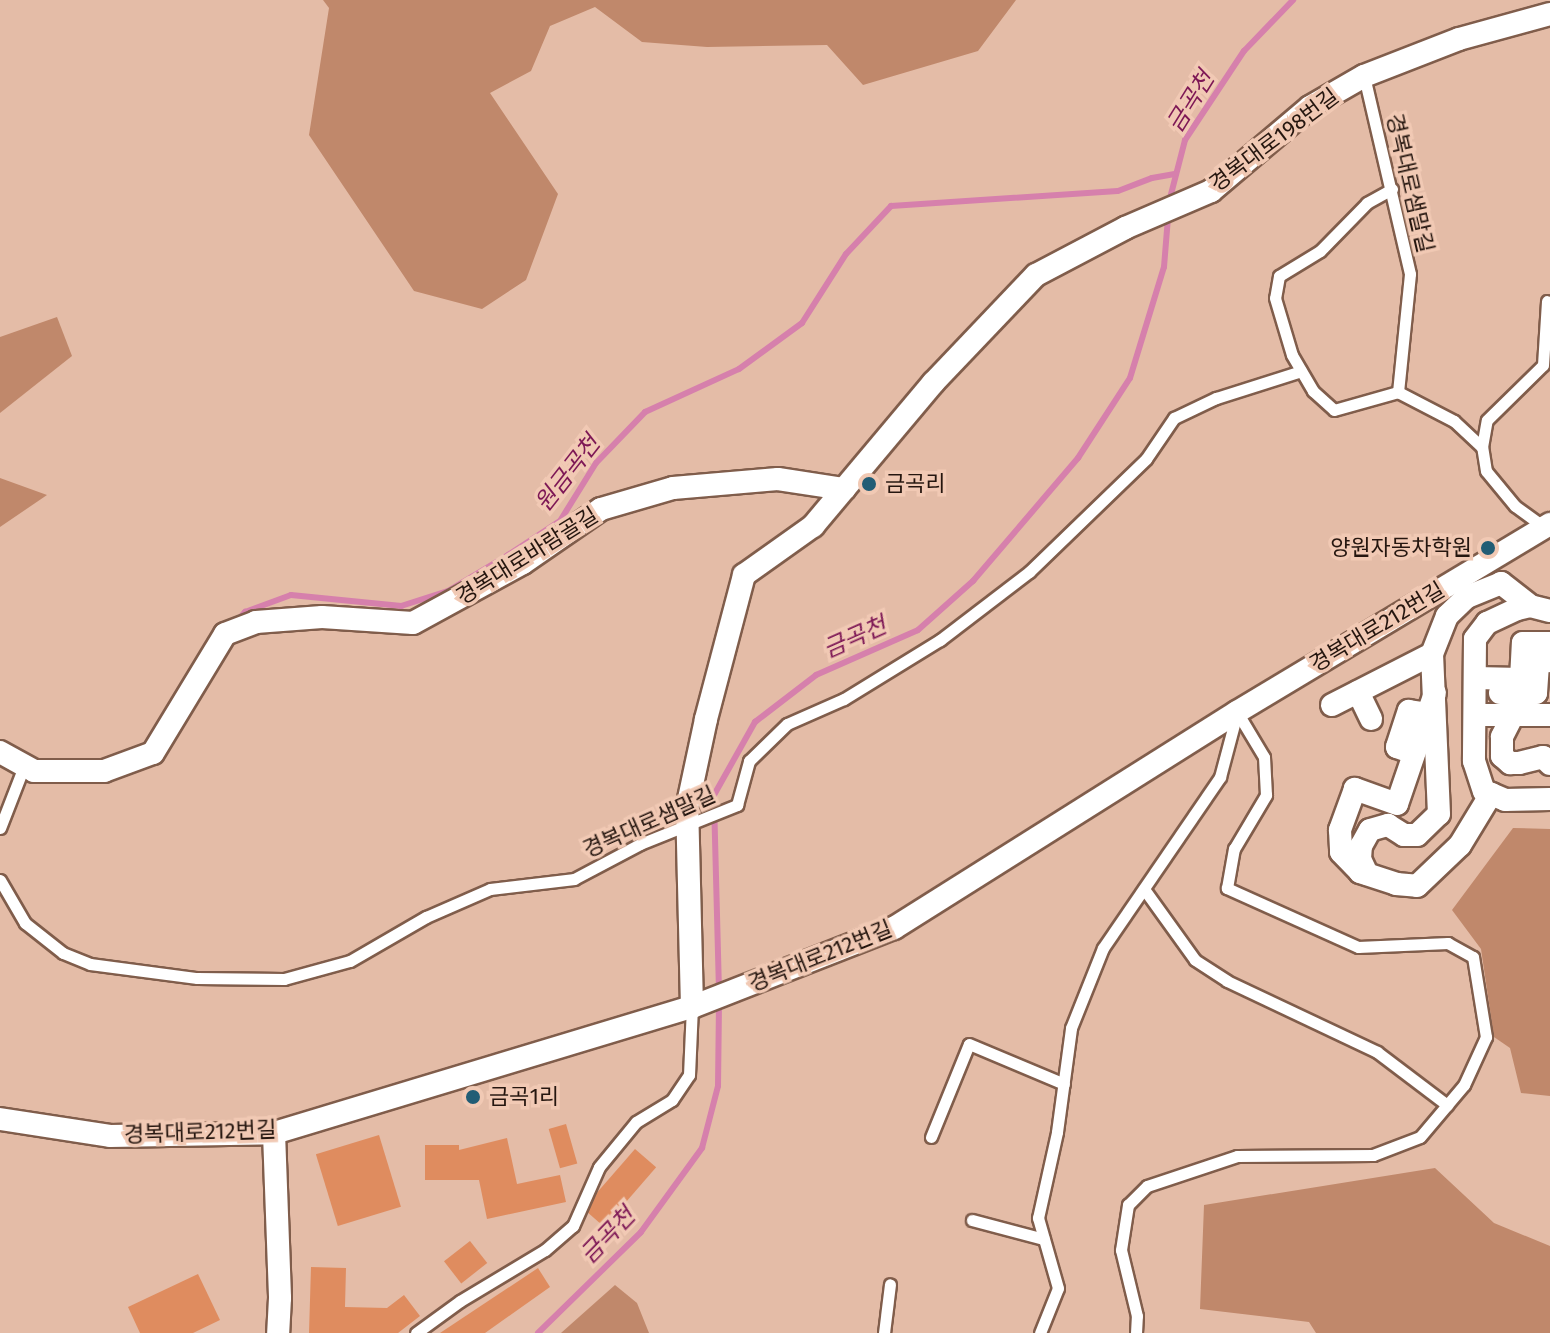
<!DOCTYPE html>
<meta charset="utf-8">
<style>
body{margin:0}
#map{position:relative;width:1550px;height:1333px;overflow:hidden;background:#e4bca7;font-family:"Fira Sans","Noto Sans KR",sans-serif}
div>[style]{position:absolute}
.green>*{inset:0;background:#c0886b}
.stream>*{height:6px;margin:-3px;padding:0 3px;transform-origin:3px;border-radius:3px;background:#d680ac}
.building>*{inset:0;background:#df8c5f;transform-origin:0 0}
.roads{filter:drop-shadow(2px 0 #805d4b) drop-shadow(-2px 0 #805d4b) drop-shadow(0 2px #805d4b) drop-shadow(0 -2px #805d4b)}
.service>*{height:11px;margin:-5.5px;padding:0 5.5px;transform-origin:5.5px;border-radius:5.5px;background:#fff}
.minor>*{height:22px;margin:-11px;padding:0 11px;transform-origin:11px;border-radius:11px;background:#fff}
.dots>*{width:22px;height:22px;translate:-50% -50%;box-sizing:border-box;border:4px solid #f1c9b4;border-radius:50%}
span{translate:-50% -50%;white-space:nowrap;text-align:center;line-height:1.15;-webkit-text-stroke:7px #f1c9b4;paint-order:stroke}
.street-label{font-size:22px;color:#25160f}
.poi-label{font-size:22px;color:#25160f}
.left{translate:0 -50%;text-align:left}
.right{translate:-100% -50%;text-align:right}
.water-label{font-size:24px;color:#7d1755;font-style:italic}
</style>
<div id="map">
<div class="green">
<div style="clip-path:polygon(323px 0,1016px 0,978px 51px,863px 85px,827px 45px,707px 47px,642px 42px,595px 7px,550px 26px,531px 71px,490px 93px,558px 194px,526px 280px,482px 309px,414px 291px,309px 135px,329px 8px)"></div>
<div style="clip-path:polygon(57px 317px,72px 356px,0 413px,0 337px)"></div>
<div style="clip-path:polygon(0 478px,47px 495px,0 527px)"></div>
<div style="clip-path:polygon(1513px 828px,1550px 829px,1550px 1096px,1521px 1093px,1510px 1048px,1494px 1037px,1481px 949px,1452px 910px)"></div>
<div style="clip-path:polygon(1435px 1168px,1494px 1223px,1550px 1246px,1550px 1333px,1316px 1333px,1309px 1322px,1200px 1309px,1204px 1205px)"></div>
<div style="clip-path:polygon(615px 1285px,637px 1303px,649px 1333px,561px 1333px)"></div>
</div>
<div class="stream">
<div style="left:1169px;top:202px;width:64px;rotate:-75.5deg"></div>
<div style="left:1185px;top:140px;width:107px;rotate:-56.5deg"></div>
<div style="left:1244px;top:51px;width:71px;rotate:-46.1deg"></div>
<div style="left:238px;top:620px;width:11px;rotate:-49deg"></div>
<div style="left:245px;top:612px;width:49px;rotate:-20.3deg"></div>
<div style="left:291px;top:595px;width:111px;rotate:5.7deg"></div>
<div style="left:401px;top:606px;width:49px;rotate:-17.7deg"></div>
<div style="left:448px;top:591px;width:70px;rotate:-31deg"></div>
<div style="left:508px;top:555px;width:62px;rotate:-33.2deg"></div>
<div style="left:560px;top:521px;width:68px;rotate:-58.2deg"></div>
<div style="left:596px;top:463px;width:71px;rotate:-46.1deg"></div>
<div style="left:645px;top:412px;width:103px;rotate:-24.6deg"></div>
<div style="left:739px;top:369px;width:78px;rotate:-36.1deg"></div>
<div style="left:802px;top:323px;width:82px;rotate:-57.5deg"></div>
<div style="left:846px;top:254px;width:66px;rotate:-46.8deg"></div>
<div style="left:891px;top:206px;width:227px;rotate:-3.8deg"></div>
<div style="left:1118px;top:191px;width:36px;rotate:-21deg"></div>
<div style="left:1152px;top:178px;width:23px;rotate:-10deg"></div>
<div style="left:719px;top:991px;width:196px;rotate:-91.5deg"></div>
<div style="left:714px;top:795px;width:84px;rotate:-60.7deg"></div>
<div style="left:755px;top:722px;width:77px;rotate:-37.6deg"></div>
<div style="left:816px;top:675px;width:111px;rotate:-23.8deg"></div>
<div style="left:918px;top:630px;width:74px;rotate:-41.7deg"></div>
<div style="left:973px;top:581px;width:162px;rotate:-49.5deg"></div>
<div style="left:1078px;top:458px;width:95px;rotate:-57deg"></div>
<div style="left:1130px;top:378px;width:116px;rotate:-73deg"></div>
<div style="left:1164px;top:267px;width:50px;rotate:-85.4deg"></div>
<div style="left:538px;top:1333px;width:144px;rotate:-44.4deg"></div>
<div style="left:641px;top:1232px;width:104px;rotate:-54deg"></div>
<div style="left:702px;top:1148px;width:64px;rotate:-75.5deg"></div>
<div style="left:718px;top:1086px;width:84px;rotate:-89.3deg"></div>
</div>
<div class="building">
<div style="left:566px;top:1124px;width:41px;height:18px;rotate:74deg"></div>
<div style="left:379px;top:1135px;width:75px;height:66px;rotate:73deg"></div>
<div style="clip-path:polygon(507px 1138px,517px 1184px,560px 1175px,566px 1202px,487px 1219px,479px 1180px,425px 1180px,425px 1145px,459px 1145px,459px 1150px)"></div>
<div style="left:635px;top:1149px;width:28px;height:79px;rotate:41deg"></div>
<div style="left:470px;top:1241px;width:28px;height:33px;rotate:52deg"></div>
<div style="clip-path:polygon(311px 1267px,346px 1268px,345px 1307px,387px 1308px,404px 1295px,420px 1316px,398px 1333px,309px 1333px)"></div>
<div style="clip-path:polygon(538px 1268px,550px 1287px,485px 1333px,440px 1333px)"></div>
<div style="clip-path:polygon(198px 1274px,220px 1320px,193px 1333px,140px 1333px,128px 1307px)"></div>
</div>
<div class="roads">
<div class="service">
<div style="left:1364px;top:76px;width:203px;rotate:76.9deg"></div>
<div style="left:1410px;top:274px;width:119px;rotate:95.8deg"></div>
<div style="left:1398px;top:392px;width:63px;rotate:27.4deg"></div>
<div style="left:1454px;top:421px;width:38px;rotate:43deg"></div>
<div style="left:1392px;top:189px;width:29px;rotate:151deg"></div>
<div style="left:1367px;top:203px;width:67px;rotate:134.4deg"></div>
<div style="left:1320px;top:251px;width:48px;rotate:148.6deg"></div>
<div style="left:1279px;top:276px;width:22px;rotate:100deg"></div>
<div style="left:1275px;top:298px;width:59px;rotate:73.4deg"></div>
<div style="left:1292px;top:355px;width:42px;rotate:59.7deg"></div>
<div style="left:1313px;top:391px;width:28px;rotate:42deg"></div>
<div style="left:1334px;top:410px;width:66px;rotate:-15.7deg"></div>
<div style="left:1544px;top:527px;width:36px;rotate:-144deg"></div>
<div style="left:1515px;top:506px;width:45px;rotate:-129.6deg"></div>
<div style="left:1486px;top:471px;width:24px;rotate:-99deg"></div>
<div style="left:1482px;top:447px;width:27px;rotate:-80deg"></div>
<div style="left:1487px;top:420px;width:78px;rotate:-44.5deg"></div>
<div style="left:1543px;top:365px;width:64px;rotate:-86.4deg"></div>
<div style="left:0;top:828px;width:66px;rotate:-68.8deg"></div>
<div style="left:0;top:880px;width:50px;rotate:59.8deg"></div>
<div style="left:25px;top:923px;width:48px;rotate:38.3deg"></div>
<div style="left:63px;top:953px;width:29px;rotate:22deg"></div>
<div style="left:90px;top:964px;width:108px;rotate:7.5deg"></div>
<div style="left:197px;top:978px;width:87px;rotate:0.7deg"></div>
<div style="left:284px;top:979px;width:68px;rotate:-15.3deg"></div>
<div style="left:350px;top:961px;width:88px;rotate:-30.1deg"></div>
<div style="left:426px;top:917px;width:70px;rotate:-23.6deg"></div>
<div style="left:490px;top:889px;width:85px;rotate:-6.8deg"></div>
<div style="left:574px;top:879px;width:75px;rotate:-27.9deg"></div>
<div style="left:640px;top:844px;width:105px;rotate:-21.9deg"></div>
<div style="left:737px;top:805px;width:46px;rotate:-74.7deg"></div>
<div style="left:749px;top:761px;width:53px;rotate:-44.2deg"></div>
<div style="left:787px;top:724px;width:62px;rotate:-23.7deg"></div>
<div style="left:844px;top:699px;width:113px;rotate:-31.6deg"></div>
<div style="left:940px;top:640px;width:112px;rotate:-37.4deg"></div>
<div style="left:1029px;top:572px;width:163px;rotate:-44deg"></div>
<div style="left:1146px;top:459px;width:50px;rotate:-55.7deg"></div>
<div style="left:1174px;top:418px;width:47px;rotate:-25.5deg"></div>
<div style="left:1216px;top:398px;width:89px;rotate:-17.6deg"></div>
<div style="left:1144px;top:889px;width:87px;rotate:54.3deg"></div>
<div style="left:1195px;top:960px;width:38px;rotate:33deg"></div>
<div style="left:1227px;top:981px;width:166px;rotate:25.3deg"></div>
<div style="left:1377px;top:1052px;width:88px;rotate:37.1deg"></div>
<div style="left:931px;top:1137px;width:100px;rotate:-67.8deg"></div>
<div style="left:969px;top:1044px;width:103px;rotate:22.8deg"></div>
<div style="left:972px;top:1220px;width:74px;rotate:14.8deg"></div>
<div style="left:416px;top:1333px;width:54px;rotate:-36deg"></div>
<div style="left:460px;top:1301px;width:99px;rotate:-31deg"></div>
<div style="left:545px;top:1250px;width:37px;rotate:-41deg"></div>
<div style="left:573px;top:1226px;width:64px;rotate:-66.2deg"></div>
<div style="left:599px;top:1167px;width:58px;rotate:-50.6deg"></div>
<div style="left:636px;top:1122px;width:42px;rotate:-31.4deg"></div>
<div style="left:672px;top:1100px;width:30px;rotate:-56deg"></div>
<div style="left:689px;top:1075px;width:68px;rotate:-87.5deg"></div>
<div style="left:884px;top:1333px;width:49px;rotate:-83deg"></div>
<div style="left:1040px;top:1333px;width:48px;rotate:-68.2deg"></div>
<div style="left:1058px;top:1288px;width:73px;rotate:-105.9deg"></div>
<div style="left:1038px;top:1218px;width:88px;rotate:-77.5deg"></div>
<div style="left:1057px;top:1132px;width:105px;rotate:-82.3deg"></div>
<div style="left:1071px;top:1028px;width:86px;rotate:-68.2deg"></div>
<div style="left:1103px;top:948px;width:207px;rotate:-55.6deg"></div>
<div style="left:1220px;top:777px;width:66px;rotate:-75.1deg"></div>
<div style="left:1136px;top:1333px;width:17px;rotate:-87deg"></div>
<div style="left:1137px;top:1316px;width:68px;rotate:-103.6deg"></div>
<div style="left:1121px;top:1250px;width:46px;rotate:-81.2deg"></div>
<div style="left:1128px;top:1205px;width:27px;rotate:-45deg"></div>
<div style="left:1147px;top:1186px;width:95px;rotate:-18.4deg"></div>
<div style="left:1237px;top:1156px;width:136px;rotate:-0.4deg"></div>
<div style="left:1373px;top:1155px;width:50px;rotate:-21deg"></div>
<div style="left:1420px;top:1137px;width:68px;rotate:-49.8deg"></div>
<div style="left:1464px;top:1085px;width:53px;rotate:-65.4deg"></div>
<div style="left:1486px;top:1037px;width:81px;rotate:-99.2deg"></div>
<div style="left:1473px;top:957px;width:29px;rotate:-151deg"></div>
<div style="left:1448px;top:943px;width:90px;rotate:177.5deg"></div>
<div style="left:1358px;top:947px;width:144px;rotate:-155.8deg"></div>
<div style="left:1227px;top:888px;width:40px;rotate:-80deg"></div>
<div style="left:1234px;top:849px;width:63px;rotate:-59.3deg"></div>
<div style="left:1266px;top:795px;width:38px;rotate:-93deg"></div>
<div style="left:1264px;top:757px;width:52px;rotate:-121deg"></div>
</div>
<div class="minor">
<div style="left:1550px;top:611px;width:21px;rotate:-166deg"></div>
<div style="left:1530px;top:606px;width:13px;rotate:167deg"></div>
<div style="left:1517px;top:609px;width:33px;rotate:155deg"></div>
<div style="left:1487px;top:623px;width:20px;rotate:127deg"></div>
<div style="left:1475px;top:639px;width:122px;rotate:90.5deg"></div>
<div style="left:1474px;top:761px;width:32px;rotate:72deg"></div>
<div style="left:1484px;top:791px;width:23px;rotate:23deg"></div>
<div style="left:1505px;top:800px;width:45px;rotate:-1.3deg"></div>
<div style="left:1475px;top:678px;width:46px;rotate:1.2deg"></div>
<div style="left:1521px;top:679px;width:36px;rotate:-87deg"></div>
<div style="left:1523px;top:643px;width:27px"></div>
<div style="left:1358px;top:692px;width:30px;rotate:64deg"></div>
<div style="left:1435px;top:693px;width:117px;rotate:108.9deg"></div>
<div style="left:1397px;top:804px;width:45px;rotate:-160.3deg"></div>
<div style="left:1355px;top:789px;width:44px;rotate:110.1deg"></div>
<div style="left:1340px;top:830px;width:22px;rotate:87deg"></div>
<div style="left:1341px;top:852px;width:28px;rotate:46deg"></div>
<div style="left:1360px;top:872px;width:38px;rotate:18deg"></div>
<div style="left:1396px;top:884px;width:21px;rotate:5deg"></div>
<div style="left:1417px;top:886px;width:59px;rotate:-43.6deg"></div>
<div style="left:1460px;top:845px;width:60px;rotate:-58.7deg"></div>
<div style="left:1500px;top:693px;width:36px"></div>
<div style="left:1536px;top:693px;width:31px;rotate:-86deg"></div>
<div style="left:1538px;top:662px;width:12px;rotate:-5deg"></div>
<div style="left:1332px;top:705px;width:112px;rotate:-27deg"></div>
<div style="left:1475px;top:715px;width:75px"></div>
<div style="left:1513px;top:715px;width:25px;rotate:117deg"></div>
<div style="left:1502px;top:737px;width:19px;rotate:90deg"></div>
<div style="left:1502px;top:756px;width:11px;rotate:41deg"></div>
<div style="left:1510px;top:763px;width:9px"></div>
<div style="left:1519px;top:763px;width:25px;rotate:-14deg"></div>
<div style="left:1543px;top:757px;width:10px;rotate:45deg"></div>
<div style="left:0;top:752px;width:39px;rotate:29deg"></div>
<div style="left:34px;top:771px;width:70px"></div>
<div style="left:104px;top:771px;width:52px;rotate:-20.2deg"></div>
<div style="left:153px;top:753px;width:139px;rotate:-58.8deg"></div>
<div style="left:225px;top:634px;width:33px;rotate:-21deg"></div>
<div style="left:256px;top:622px;width:66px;rotate:-4.3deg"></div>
<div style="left:322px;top:617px;width:91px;rotate:3.8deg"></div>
<div style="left:413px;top:623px;width:125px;rotate:-28.6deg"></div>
<div style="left:523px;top:563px;width:95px;rotate:-34.7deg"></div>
<div style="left:601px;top:509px;width:75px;rotate:-16.3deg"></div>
<div style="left:673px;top:488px;width:105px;rotate:-4.9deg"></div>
<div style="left:778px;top:479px;width:67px;rotate:8.6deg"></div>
<div style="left:1414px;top:753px;width:18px;rotate:-161deg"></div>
<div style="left:1397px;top:747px;width:38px;rotate:-72deg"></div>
<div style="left:1409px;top:711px;width:19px;rotate:9deg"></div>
<div style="left:1367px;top:874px;width:17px;rotate:-115deg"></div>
<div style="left:1360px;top:859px;width:13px;rotate:-86deg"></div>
<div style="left:1361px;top:846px;width:18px;rotate:-61deg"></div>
<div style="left:1370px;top:830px;width:19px;rotate:-16deg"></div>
<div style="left:1388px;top:825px;width:19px;rotate:32deg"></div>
<div style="left:1404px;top:835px;width:13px"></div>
<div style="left:1417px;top:835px;width:30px;rotate:-44deg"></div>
<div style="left:1439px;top:814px;width:160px;rotate:-92.5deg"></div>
<div style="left:1432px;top:654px;width:41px;rotate:-68.5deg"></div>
<div style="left:1447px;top:616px;width:28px;rotate:-44deg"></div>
<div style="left:1467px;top:597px;width:37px;rotate:-22deg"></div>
<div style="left:1501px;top:583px;width:37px;rotate:38deg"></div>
<div style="left:692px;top:1007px;width:199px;rotate:-91.4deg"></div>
<div style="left:687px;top:808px;width:91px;rotate:-77.9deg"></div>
<div style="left:706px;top:719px;width:149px;rotate:-75.2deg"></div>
<div style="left:744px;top:575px;width:85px;rotate:-35.4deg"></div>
<div style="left:813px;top:526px;width:187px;rotate:-50deg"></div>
<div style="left:933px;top:383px;width:149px;rotate:-46.4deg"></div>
<div style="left:1036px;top:275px;width:101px;rotate:-27.8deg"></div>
<div style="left:1125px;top:228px;width:94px;rotate:-23.3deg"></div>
<div style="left:1211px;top:191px;width:130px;rotate:-40.3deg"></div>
<div style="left:1310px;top:107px;width:62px;rotate:-29.9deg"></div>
<div style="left:1364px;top:76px;width:102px;rotate:-21.3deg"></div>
<div style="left:1459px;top:39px;width:94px;rotate:-15.4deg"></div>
<div style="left:0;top:1119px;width:111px;rotate:8.8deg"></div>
<div style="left:110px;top:1136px;width:164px;rotate:-1deg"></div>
<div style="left:274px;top:1133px;width:437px;rotate:-16.8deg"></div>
<div style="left:692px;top:1007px;width:217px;rotate:-21.4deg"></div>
<div style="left:894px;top:928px;width:405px;rotate:-32.2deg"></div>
<div style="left:1237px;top:712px;width:365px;rotate:-31deg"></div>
<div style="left:274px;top:1133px;width:165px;rotate:87.9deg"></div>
<div style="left:280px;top:1298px;width:35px;rotate:93deg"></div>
</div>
</div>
<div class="dots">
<div style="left:869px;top:484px;background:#225d75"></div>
<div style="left:1488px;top:548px;background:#225d75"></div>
<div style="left:473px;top:1097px;background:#225d75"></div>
</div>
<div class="street-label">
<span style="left:1274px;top:140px;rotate:-37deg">경복대로198번길</span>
<span style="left:1410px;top:183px;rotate:77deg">경복대로샘말길</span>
<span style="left:527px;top:556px;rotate:-32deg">경복대로바람골길</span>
<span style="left:1377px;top:627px;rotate:-31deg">경복대로212번길</span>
<span style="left:649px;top:822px;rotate:-24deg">경복대로샘말길</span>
<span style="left:820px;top:956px;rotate:-22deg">경복대로212번길</span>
<span style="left:200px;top:1132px;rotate:-2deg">경복대로212번길</span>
</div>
<div class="poi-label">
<span class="left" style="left:885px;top:484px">금곡리</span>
<span class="right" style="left:1472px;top:548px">양원자동차학원</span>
<span class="left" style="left:489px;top:1097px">금곡1리</span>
</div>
<div class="water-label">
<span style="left:1191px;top:102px;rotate:-58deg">금곡천</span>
<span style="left:568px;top:474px;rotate:-52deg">원금곡천</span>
<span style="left:855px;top:638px;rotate:-24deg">금곡천</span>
<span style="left:608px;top:1236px;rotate:-46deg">금곡천</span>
</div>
</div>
